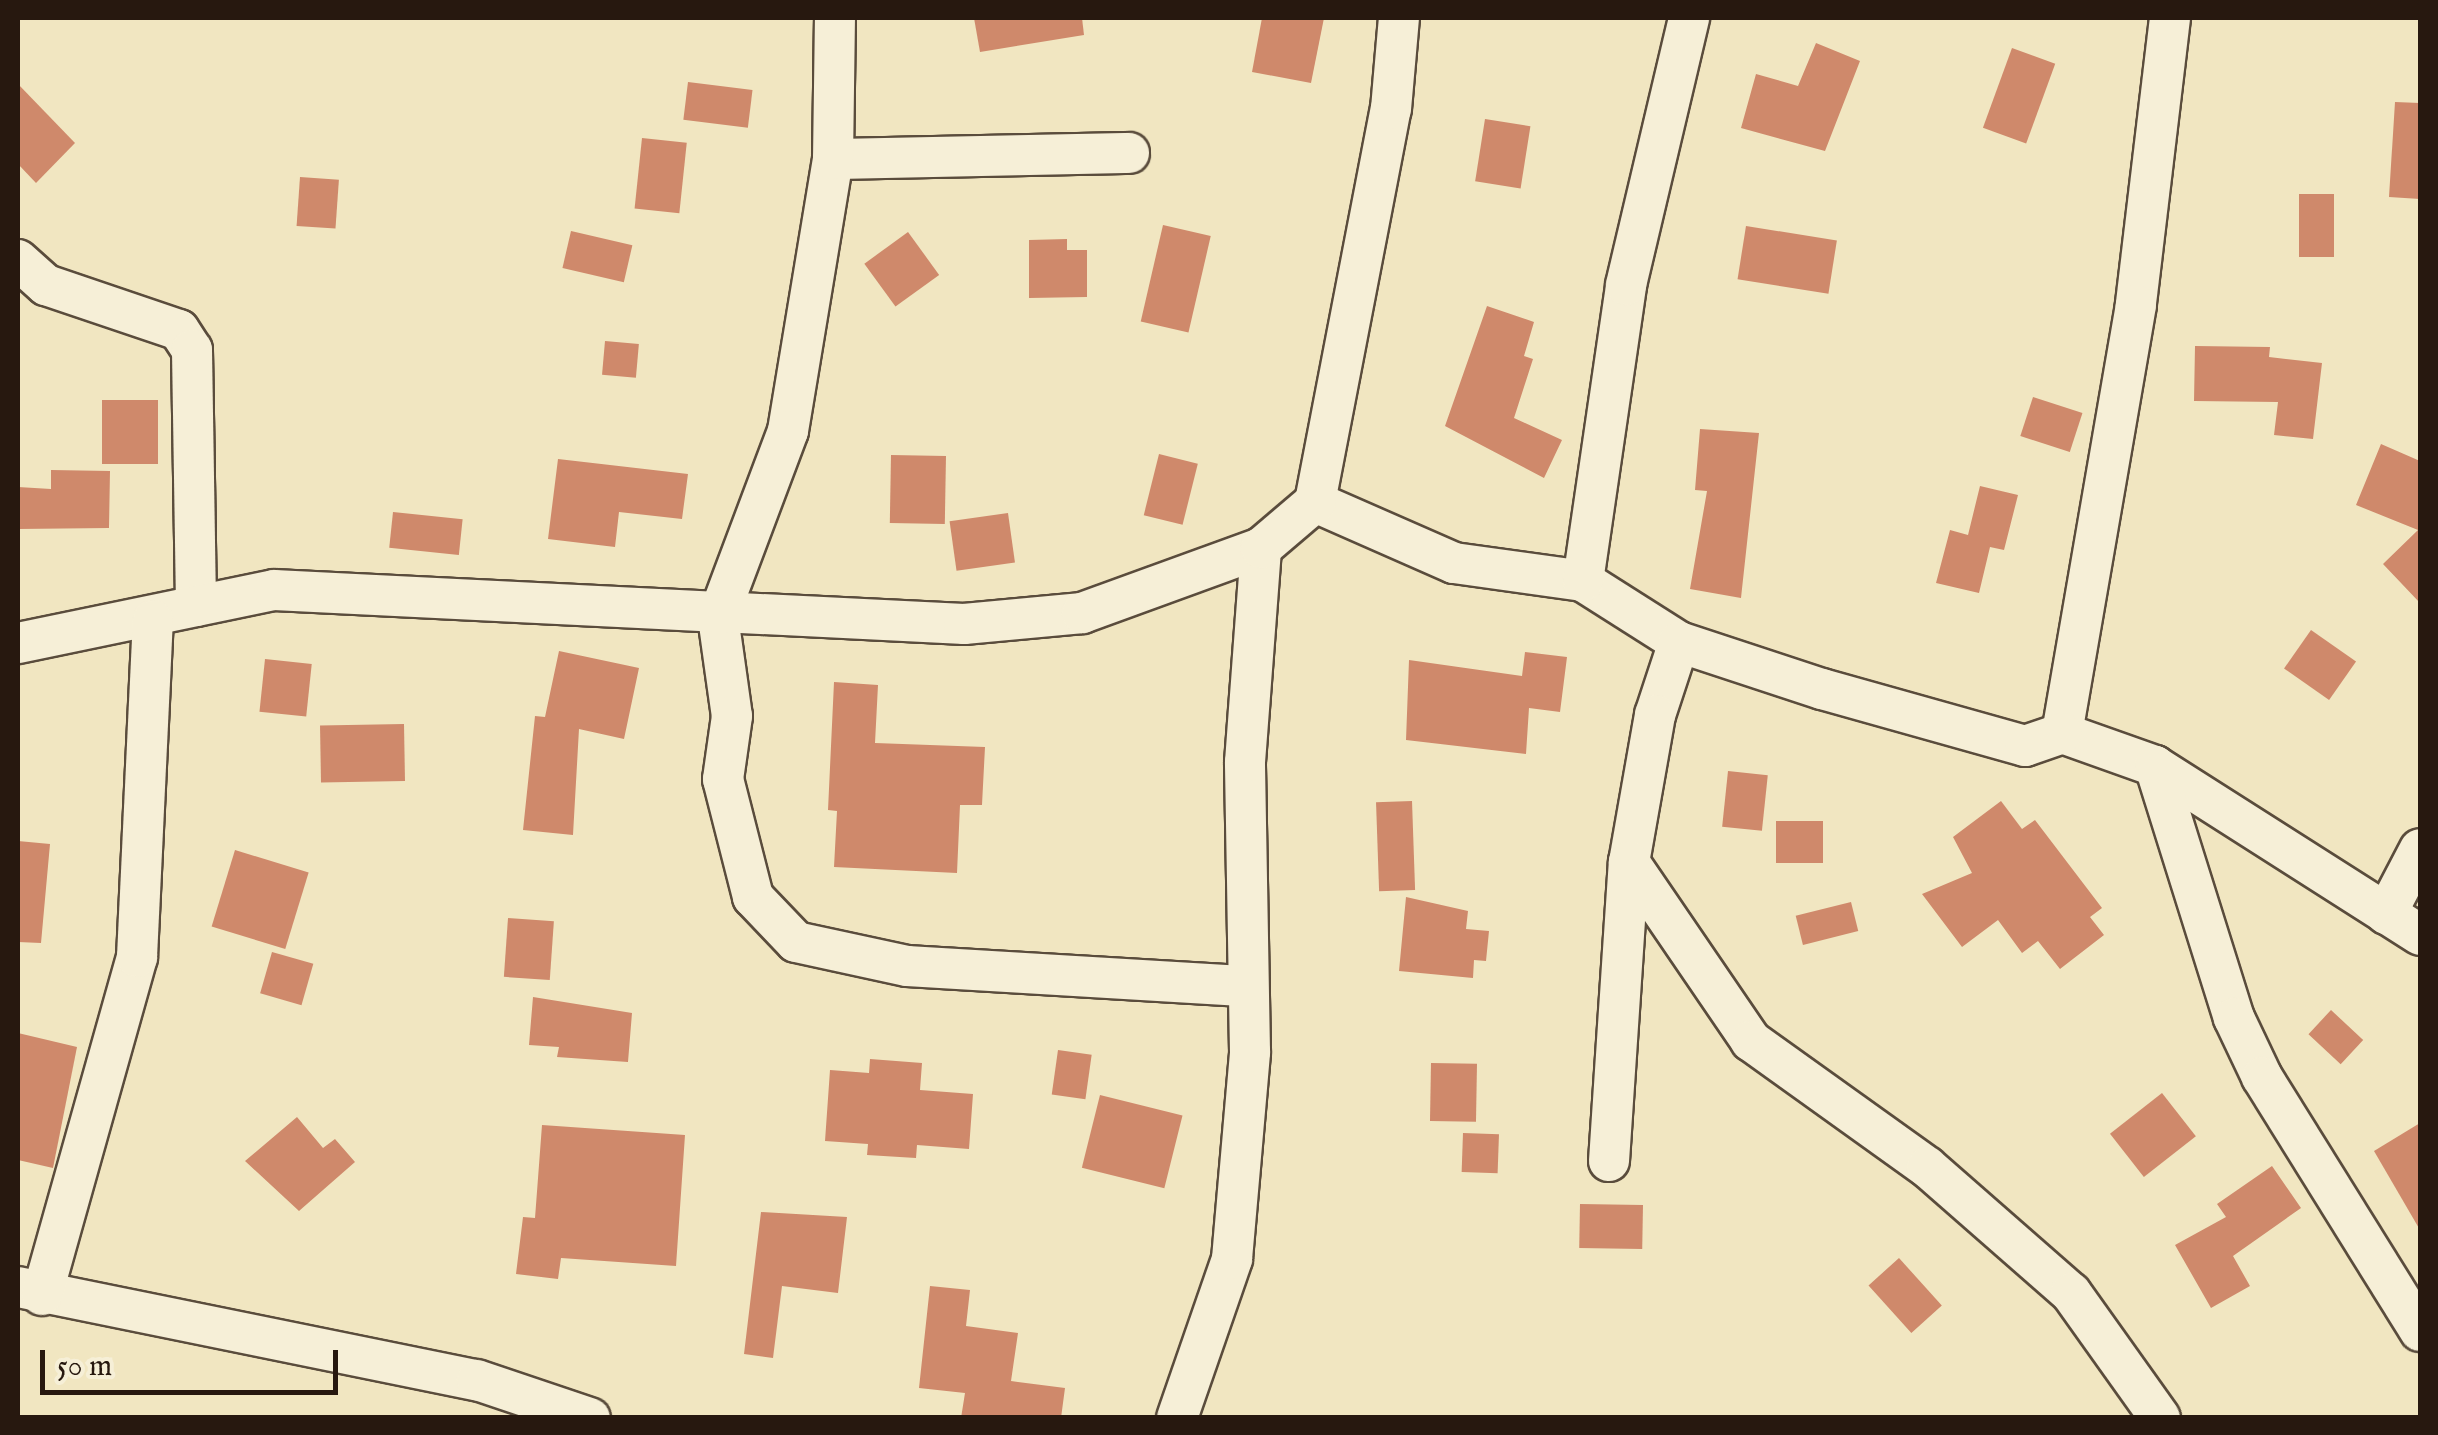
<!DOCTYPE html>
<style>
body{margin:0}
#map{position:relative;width:2438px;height:1435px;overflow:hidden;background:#f1e6c1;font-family:"IM FELL English",serif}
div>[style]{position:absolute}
.building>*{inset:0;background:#cf896b;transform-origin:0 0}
.roads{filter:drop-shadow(2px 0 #5a4c3c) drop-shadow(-2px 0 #5a4c3c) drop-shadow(0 2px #5a4c3c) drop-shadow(0 -2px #5a4c3c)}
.minor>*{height:40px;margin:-20px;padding:0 20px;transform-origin:20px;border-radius:20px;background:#f6efd7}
span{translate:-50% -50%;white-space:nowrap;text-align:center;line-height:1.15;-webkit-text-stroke:8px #f6efd7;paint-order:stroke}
.frame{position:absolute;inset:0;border:20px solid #27180f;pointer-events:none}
.scale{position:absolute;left:40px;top:1350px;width:298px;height:45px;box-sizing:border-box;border:5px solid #27180f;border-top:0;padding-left:12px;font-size:30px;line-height:35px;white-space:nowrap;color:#27180f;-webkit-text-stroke:8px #f6efd7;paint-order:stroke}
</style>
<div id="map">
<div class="building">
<div style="clip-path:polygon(974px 18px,1082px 18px,1084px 35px,980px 52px)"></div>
<div style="clip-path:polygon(1262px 18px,1324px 18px,1311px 83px,1252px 72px)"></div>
<div style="clip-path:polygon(1816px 43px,1860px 61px,1825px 151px,1741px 128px,1756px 74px,1798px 86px)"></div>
<div style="left:2012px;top:48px;width:46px;height:85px;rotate:20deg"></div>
<div style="left:688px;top:82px;width:65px;height:38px;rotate:7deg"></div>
<div style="clip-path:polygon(18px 84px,75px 143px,36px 183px,18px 164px)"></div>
<div style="clip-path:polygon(2395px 102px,2420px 103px,2420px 199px,2389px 197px)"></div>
<div style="left:1485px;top:119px;width:46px;height:63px;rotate:9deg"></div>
<div style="left:642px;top:138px;width:45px;height:71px;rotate:6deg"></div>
<div style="left:300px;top:177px;width:39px;height:49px;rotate:4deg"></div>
<div style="left:2299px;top:194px;width:35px;height:63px"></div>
<div style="left:1163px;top:225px;width:49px;height:99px;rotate:13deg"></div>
<div style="left:1746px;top:226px;width:92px;height:54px;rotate:9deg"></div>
<div style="left:571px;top:231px;width:63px;height:38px;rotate:13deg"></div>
<div style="left:908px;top:232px;width:53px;height:54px;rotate:54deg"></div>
<div style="clip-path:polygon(1067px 239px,1067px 250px,1087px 250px,1087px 297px,1029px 298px,1029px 240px)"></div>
<div style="clip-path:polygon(1487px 306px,1534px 322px,1524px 356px,1533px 359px,1514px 418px,1562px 440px,1544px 478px,1445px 426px)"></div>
<div style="left:605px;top:341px;width:34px;height:34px;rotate:5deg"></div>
<div style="clip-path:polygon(2195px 346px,2270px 347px,2269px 357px,2322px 363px,2313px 439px,2274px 435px,2278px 402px,2194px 401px)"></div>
<div style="left:2033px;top:397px;width:52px;height:41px;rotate:18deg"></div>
<div style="left:102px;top:400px;width:56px;height:64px"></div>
<div style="clip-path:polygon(1700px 429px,1759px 433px,1741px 598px,1690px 589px,1707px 491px,1695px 490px)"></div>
<div style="clip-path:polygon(2381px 444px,2420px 461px,2420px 603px,2383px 564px,2418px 530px,2356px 505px)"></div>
<div style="left:1159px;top:454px;width:40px;height:63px;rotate:14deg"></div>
<div style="left:891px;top:455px;width:55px;height:68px;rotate:1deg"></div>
<div style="clip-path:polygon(558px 459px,688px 474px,682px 519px,619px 512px,615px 547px,548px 539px)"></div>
<div style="clip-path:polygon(51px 470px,110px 471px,109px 528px,18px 529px,18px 487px,51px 489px)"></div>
<div style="clip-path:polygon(1980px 486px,2018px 495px,2004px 550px,1990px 547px,1979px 593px,1936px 583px,1950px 530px,1968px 535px)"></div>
<div style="left:393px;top:512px;width:70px;height:36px;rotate:6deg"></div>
<div style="left:1008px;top:513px;width:50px;height:59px;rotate:82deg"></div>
<div style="left:2311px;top:630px;width:55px;height:47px;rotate:35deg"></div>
<div style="clip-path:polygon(559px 651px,639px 668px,624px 739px,579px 729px,573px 835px,523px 830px,535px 716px,545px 717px)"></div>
<div style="clip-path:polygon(1525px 652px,1567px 657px,1560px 712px,1529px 708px,1526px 754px,1406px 740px,1409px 660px,1522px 676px)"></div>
<div style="left:265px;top:659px;width:47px;height:53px;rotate:6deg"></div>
<div style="clip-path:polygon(834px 682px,878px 685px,875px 743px,985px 747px,982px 805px,960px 805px,957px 873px,834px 867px,837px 811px,828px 810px)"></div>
<div style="left:404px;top:724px;width:57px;height:84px;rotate:89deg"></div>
<div style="left:1728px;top:771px;width:40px;height:56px;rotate:6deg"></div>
<div style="left:1412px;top:801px;width:89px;height:36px;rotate:88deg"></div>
<div style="clip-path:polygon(2001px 801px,2022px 829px,2035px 820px,2102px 908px,2090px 917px,2104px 935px,2060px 969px,2038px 941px,2022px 953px,1998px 920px,1962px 947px,1922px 894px,1972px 873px,1953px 837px)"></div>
<div style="left:1776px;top:821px;width:47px;height:42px"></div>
<div style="clip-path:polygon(18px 841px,50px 844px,41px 943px,18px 942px)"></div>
<div style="left:235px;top:850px;width:77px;height:80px;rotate:17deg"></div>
<div style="clip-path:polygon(1406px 897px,1468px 911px,1466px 929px,1489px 931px,1486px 961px,1474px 960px,1473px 978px,1399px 971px)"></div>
<div style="left:1851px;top:902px;width:30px;height:57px;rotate:76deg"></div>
<div style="left:508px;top:918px;width:46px;height:59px;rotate:4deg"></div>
<div style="left:272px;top:952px;width:43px;height:43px;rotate:16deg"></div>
<div style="clip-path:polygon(533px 997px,632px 1013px,628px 1062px,557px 1057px,559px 1047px,529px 1045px)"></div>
<div style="left:2331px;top:1010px;width:44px;height:33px;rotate:43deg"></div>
<div style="clip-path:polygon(18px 1033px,77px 1047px,53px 1168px,18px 1160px)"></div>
<div style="left:1058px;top:1050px;width:34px;height:45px;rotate:8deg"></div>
<div style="clip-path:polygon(870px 1059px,922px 1063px,920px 1090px,973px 1094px,969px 1149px,917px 1145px,916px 1158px,867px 1155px,868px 1144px,825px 1141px,830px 1070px,869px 1073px)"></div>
<div style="left:1431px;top:1063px;width:46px;height:58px;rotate:1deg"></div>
<div style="left:2162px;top:1093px;width:55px;height:66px;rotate:52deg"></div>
<div style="left:1100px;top:1095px;width:85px;height:75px;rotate:14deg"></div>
<div style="clip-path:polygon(297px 1117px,323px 1148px,335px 1139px,355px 1162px,299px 1211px,245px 1161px)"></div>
<div style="clip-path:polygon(2420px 1123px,2420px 1230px,2374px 1151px)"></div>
<div style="clip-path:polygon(542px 1125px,685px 1135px,676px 1266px,561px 1258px,558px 1279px,516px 1274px,523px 1217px,535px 1218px)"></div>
<div style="left:1463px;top:1133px;width:36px;height:39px;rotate:2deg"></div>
<div style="clip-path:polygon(2272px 1166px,2301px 1208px,2233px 1256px,2250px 1286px,2211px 1308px,2175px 1245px,2226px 1217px,2217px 1204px)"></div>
<div style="left:1580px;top:1204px;width:63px;height:44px;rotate:1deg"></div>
<div style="clip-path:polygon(761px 1212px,847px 1217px,838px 1293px,782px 1286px,773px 1358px,744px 1354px)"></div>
<div style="left:1899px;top:1258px;width:64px;height:41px;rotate:48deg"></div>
<div style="clip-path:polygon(930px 1286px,970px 1290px,966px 1326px,1018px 1333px,1011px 1381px,1065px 1388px,1061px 1418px,961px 1418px,965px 1393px,919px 1388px)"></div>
</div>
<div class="roads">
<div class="minor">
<div style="left:2170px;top:18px;width:289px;rotate:96.8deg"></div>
<div style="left:2136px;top:305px;width:434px;rotate:99.8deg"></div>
<div style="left:2062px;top:733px;width:99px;rotate:19.5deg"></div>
<div style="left:2155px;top:766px;width:314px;rotate:32.5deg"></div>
<div style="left:1129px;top:153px;width:296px;rotate:178.8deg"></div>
<div style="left:833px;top:159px;width:276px;rotate:99.4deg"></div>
<div style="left:788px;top:431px;width:199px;rotate:110.6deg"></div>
<div style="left:718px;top:617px;width:100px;rotate:82deg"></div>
<div style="left:732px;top:716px;width:64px;rotate:98.1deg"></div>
<div style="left:723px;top:779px;width:122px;rotate:75.7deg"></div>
<div style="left:753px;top:897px;width:62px;rotate:46.3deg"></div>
<div style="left:796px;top:942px;width:114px;rotate:12.2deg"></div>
<div style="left:907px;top:966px;width:340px;rotate:3.4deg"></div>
<div style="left:833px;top:159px;width:141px;rotate:-89.2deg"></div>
<div style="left:18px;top:260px;width:38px;rotate:42deg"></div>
<div style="left:46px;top:285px;width:140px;rotate:18.7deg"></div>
<div style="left:179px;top:330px;width:24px;rotate:57deg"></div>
<div style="left:192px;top:350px;width:256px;rotate:89.1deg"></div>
<div style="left:1315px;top:502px;width:152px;rotate:23.7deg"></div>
<div style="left:1454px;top:563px;width:130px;rotate:7.9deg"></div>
<div style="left:1583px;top:581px;width:114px;rotate:32.4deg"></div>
<div style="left:1679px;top:642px;width:151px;rotate:18.2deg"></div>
<div style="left:1822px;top:689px;width:211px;rotate:15.7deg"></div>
<div style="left:2025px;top:746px;width:39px;rotate:-19deg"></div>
<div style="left:1583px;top:581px;width:299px;rotate:-81.7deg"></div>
<div style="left:1626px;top:285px;width:274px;rotate:-76.7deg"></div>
<div style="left:1679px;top:642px;width:77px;rotate:108.2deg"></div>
<div style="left:1655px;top:715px;width:149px;rotate:100deg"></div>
<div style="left:1629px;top:862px;width:217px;rotate:55.7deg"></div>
<div style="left:1751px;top:1041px;width:216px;rotate:35.6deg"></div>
<div style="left:1927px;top:1167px;width:191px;rotate:41.2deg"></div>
<div style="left:2071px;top:1293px;width:153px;rotate:54.5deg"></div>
<div style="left:18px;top:643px;width:261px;rotate:-11.7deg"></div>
<div style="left:274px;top:590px;width:691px;rotate:2.82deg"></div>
<div style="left:964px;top:624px;width:119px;rotate:-5.3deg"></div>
<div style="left:1082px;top:613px;width:190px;rotate:-20deg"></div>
<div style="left:2155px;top:766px;width:264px;rotate:72.6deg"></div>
<div style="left:2234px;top:1018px;width:65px;rotate:64.6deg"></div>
<div style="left:2262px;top:1077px;width:299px;rotate:58.1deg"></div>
<div style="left:2386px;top:914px;width:73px;rotate:-62.4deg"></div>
<div style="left:1609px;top:1161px;width:300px;rotate:-86.2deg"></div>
<div style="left:18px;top:1287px;width:468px;rotate:11.5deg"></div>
<div style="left:477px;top:1380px;width:119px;rotate:18.6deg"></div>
<div style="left:42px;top:1295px;width:351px;rotate:-74.3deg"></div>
<div style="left:137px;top:957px;width:337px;rotate:-87.3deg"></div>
<div style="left:1177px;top:1418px;width:168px;rotate:-70.9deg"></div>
<div style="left:1232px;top:1259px;width:208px;rotate:-85deg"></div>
<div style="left:1250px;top:1052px;width:290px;rotate:-91deg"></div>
<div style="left:1245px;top:762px;width:215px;rotate:-85.7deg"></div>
<div style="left:1261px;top:548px;width:71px;rotate:-40.4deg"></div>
<div style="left:1315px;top:502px;width:400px;rotate:-79.1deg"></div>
<div style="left:1391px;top:109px;width:91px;rotate:-85deg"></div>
</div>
</div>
<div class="frame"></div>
<div class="scale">50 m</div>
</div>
